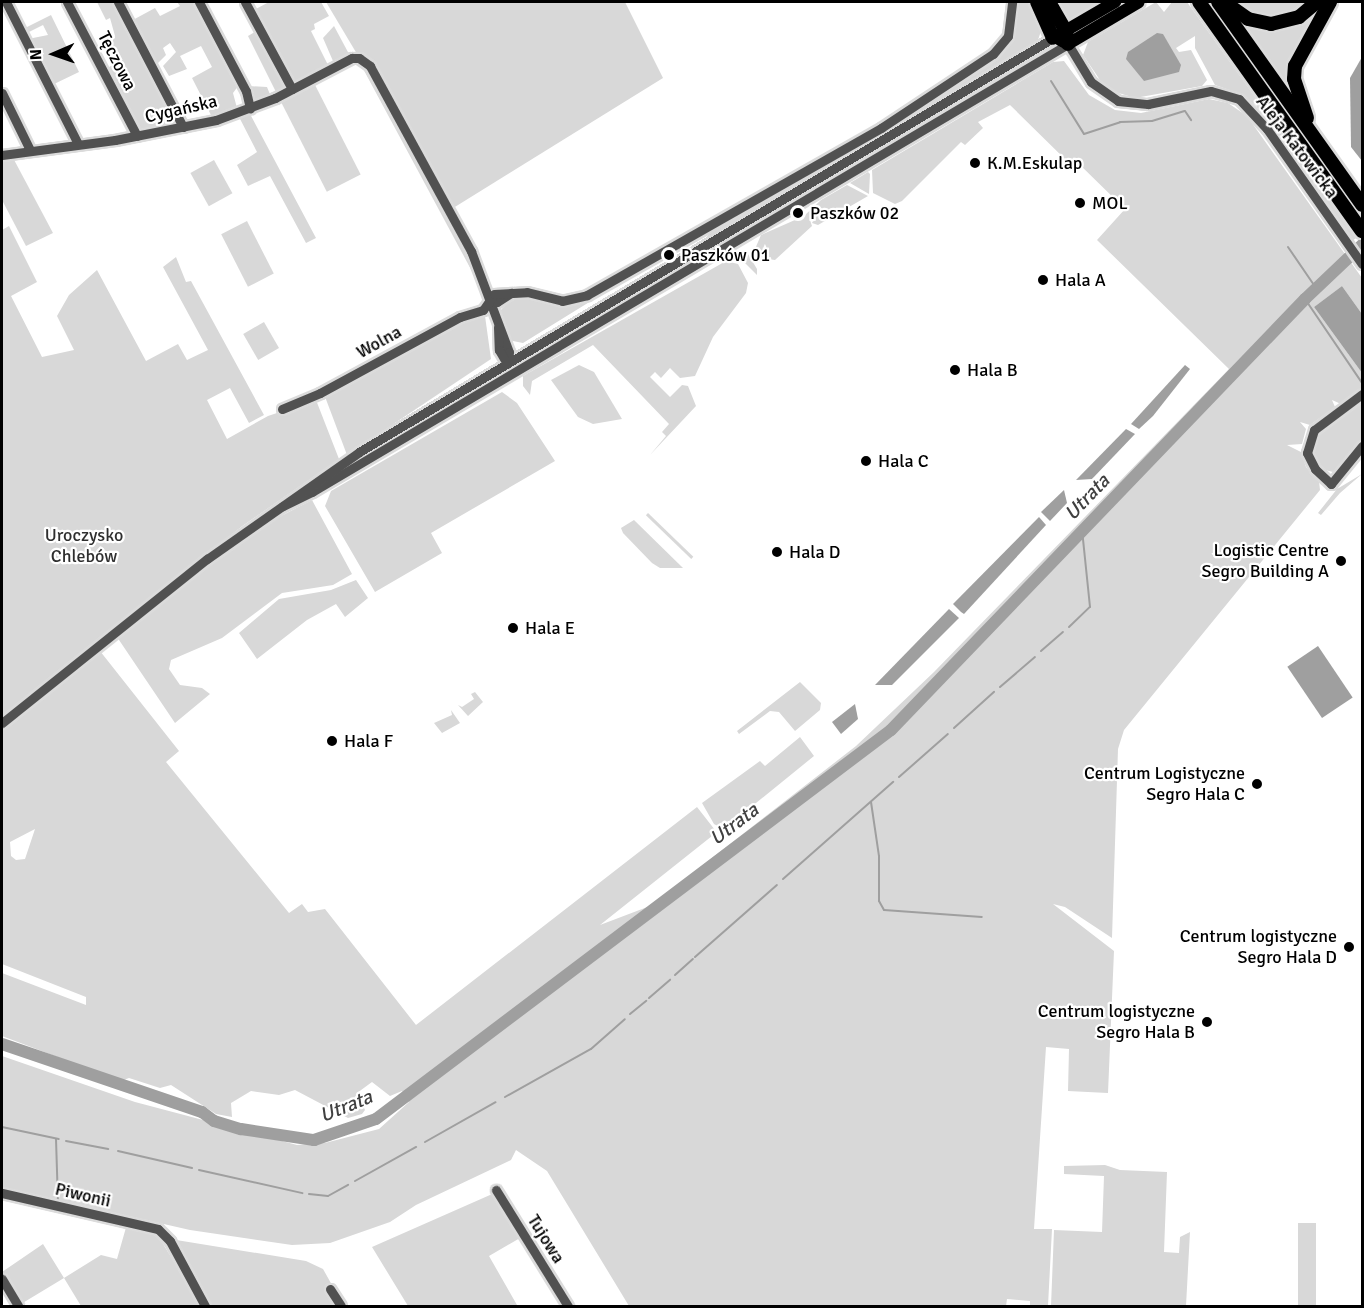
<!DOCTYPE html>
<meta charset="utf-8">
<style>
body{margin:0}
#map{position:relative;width:1364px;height:1308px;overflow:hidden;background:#fff;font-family:Signika,sans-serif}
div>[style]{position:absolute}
.green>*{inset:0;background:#d8d8d8;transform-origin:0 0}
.water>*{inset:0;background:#9f9f9f;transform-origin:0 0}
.stream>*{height:2px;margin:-1px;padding:0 1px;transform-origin:1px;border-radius:1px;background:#9f9f9f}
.river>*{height:12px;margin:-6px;padding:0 6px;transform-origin:6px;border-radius:6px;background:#9f9f9f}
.roads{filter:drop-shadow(2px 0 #dbdbdb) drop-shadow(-2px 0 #dbdbdb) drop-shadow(0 2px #dbdbdb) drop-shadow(0 -2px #dbdbdb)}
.minor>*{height:9px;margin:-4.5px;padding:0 4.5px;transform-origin:4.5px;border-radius:4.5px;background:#515151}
.major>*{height:12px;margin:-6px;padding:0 6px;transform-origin:6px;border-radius:6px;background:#000}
.highway>*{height:14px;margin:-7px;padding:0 7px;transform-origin:7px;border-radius:7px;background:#000}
.dots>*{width:16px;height:16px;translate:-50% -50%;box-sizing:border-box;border:3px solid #fff;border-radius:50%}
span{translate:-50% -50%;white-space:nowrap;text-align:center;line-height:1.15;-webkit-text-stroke:4.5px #fff;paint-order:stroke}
.street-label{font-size:18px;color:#000}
.poi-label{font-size:18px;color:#000}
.left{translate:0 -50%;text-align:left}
.right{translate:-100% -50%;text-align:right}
.park-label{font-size:18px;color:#2f2f2f}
.water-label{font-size:20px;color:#404040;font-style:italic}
.frame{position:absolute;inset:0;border:3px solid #000;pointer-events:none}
.north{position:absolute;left:24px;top:24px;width:60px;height:60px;-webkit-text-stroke:4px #fff;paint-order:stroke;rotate:268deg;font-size:16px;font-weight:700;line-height:24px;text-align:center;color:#000}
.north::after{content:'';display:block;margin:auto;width:21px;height:27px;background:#000;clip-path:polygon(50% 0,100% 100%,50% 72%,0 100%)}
</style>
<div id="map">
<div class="green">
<div style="clip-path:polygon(97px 2px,116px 2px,179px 122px,138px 130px,107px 68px,113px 65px,106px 51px,115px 36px,110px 18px,106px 20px)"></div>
<div style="clip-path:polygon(177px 2px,197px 2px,239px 85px,233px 93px,237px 108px,212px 117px,192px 78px,212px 67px,201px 46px,180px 56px,187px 69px,169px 76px,163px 66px,176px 52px,170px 43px,163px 48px,166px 55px,154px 67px,131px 21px,155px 8px,160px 16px,180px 6px)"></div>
<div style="clip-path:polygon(269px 2px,321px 2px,329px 16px,314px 24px,315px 29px,311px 31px,328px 65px,294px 84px,252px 11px)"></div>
<div style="clip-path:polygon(326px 2px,625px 2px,663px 78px,450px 210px)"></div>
<div style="clip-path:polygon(1016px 2px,1029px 2px,1042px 28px,1038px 40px,709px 237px,707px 234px,659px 259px,523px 343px,508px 340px,499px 312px,509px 301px,529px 297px,560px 306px,588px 300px,877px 134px,994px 57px,1016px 29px)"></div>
<div style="clip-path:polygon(1053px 2px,1106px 2px,1071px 20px,1064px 18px)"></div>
<div style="clip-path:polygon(1156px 2px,1164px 12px,1172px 2px,1187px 2px,1356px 238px,1351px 242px,1256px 106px,1241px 94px,1215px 85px,1195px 48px,1195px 36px,1176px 48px,1179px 52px,1191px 50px,1207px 80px,1202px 86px,1135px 98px,1112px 91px,1102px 83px,1083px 55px,1088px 42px)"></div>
<div style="clip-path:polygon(1236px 2px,1310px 2px,1298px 10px,1273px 17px,1250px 12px)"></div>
<div style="clip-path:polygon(1326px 2px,1297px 48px,1291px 65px,1291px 84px,1287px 85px,1245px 24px,1263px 26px)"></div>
<div style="clip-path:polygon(51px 15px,79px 72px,52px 85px,28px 39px,48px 35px,43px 25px,27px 33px,23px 29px)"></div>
<div style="clip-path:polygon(334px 26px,349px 54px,333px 61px,323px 38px)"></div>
<div style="clip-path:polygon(258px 30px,289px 87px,277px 94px,248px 36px)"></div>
<div style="clip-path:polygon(1053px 44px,949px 110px,743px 231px,905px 130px)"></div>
<div style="clip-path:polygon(evenodd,1064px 61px,1089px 95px,1115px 110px,1141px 113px,1209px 99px,1228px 103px,1247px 116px,1362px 278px,1362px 314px,1342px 286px,1314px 307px,1362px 373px,1362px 388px,1341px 404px,1332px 400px,1335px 407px,1310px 425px,1300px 422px,1306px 429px,1302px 444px,1287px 445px,1301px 452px,1306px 467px,1319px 481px,1320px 490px,1124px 730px,1118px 749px,1112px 938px,1065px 907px,1053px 904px,1114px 951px,1108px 1093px,1068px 1091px,1069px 1049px,1046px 1047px,1034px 1229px,1052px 1229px,1048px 1306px,1030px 1306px,1030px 1301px,1007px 1299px,1006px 1306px,629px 1306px,547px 1171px,516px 1150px,511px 1160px,416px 1205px,390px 1222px,330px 1243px,292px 1245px,190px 1230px,2px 1187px,2px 1056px,135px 1102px,297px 1145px,325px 1143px,379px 1129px,409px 1102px,402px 1091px,390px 1096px,372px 1082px,357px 1093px,365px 1110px,362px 1114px,348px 1118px,295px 1090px,279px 1095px,251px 1091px,231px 1103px,232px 1117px,216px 1114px,171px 1085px,160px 1088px,129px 1078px,121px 1081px,2px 1036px,2px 973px,86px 1005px,86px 997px,2px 964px,2px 731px,100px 651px,179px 751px,166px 762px,289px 913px,302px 904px,308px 912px,325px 909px,416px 1025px,697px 807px,715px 830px,712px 836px,600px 925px,650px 906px,856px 746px,934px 672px,1229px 369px,1097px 240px,1125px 209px,1076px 161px,1071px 165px,1010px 105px,978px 122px,983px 128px,965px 145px,961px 142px,902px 201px,895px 204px,873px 193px,872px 170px,1053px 62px,1064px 61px,35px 829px,25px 859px,16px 860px,11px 856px,10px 842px,35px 829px)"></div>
<div style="clip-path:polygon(360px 63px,365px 64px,463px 241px,474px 275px)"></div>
<div style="left:313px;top:81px;width:105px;height:38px;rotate:63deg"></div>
<div style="clip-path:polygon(248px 86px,267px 87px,271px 97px,256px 102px)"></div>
<div style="clip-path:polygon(249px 112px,316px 238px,306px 243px,270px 176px,248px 186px,237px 165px,257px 152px,238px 115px)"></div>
<div style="clip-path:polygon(12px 156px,53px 233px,26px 246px,2px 200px,2px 158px)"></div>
<div style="left:214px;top:160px;width:38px;height:27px;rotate:61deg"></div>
<div style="clip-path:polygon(868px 172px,870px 174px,869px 194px,850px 183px)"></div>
<div style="clip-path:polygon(847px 185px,868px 196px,818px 225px,812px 223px,815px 217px,810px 220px,812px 226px,775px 260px,761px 258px,755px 249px,761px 235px,804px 216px,821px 200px)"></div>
<div style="left:247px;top:221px;width:59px;height:29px;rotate:63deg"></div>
<div style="clip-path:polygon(9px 226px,37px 282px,11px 296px,42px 357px,74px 350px,57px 316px,69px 295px,97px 270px,146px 361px,178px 344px,187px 360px,208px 350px,163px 267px,176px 257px,186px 282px,191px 281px,264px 415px,249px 423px,230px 388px,207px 400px,227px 439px,268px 416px,316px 400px,339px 459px,241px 527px,2px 716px,2px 230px)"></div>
<div style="clip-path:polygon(706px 247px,709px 252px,539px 352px,537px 350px)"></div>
<div style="clip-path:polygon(748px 254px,757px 269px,757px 275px,743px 261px)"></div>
<div style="clip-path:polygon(726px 261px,738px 264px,748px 283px,746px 293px,713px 337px,695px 376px,680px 378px,670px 368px,661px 378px,655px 372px,650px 377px,670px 397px,682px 385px,688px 386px,696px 406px,650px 455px,666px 436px,662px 432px,669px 424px,593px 345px,532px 381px,530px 395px,523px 386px,523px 376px)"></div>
<div style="clip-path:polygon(479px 313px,485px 316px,491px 359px,347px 455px,324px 394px)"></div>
<div style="left:264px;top:322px;width:30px;height:24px;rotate:60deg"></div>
<div style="clip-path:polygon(579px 365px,594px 372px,622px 419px,593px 424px,578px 417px,551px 380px)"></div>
<div style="clip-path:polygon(502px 392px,517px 403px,555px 461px,431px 533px,442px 553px,375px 592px,325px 506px,331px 491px)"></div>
<div style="clip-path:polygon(1362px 400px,1362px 439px,1333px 472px,1325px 470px,1314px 458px,1316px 437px)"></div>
<div style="clip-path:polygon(1362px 474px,1340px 493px,1321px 515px,1318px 513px,1337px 489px)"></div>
<div style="clip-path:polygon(312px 500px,352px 574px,333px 585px,282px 593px,222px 638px,171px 660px,169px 669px,180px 685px,202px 688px,210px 694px,175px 723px,117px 637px,252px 531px)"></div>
<div style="left:648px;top:513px;width:63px;height:3px;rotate:44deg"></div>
<div style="clip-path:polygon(634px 520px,683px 568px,660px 568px,652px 563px,623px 533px,621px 528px)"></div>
<div style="clip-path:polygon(356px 580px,368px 598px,345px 617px,336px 604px,307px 620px,257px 659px,239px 633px,279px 599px,331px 590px)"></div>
<div style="clip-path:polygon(800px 682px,821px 703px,820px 710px,795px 731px,779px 712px,770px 711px,739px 734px,737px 731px)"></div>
<div style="clip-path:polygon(475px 692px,483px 702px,468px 716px,458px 705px,462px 707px,474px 699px,471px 694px)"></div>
<div style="clip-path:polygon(451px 710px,460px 723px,442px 733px,434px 723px,452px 715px)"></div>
<div style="clip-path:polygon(800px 737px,814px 756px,729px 825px,721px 828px,714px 824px,702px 803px,760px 761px,765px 766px)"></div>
<div style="clip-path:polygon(1105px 1165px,1120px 1170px,1167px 1172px,1164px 1252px,1179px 1253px,1180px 1237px,1190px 1232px,1186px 1306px,1051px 1306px,1054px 1230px,1102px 1232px,1104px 1176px,1064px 1174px,1064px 1166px)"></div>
<div style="clip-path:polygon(490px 1195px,496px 1196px,520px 1238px,489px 1256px,517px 1305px,408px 1306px,372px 1247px)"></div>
<div style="left:1298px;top:1223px;width:18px;height:83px"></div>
<div style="clip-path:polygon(127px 1224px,157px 1234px,201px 1306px,81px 1306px,64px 1278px,21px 1304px,2px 1272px,43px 1244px,64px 1278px,101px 1255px,117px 1259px)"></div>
<div style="clip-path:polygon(170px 1239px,306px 1261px,323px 1269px,332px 1285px,327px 1287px,338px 1306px,211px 1306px)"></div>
</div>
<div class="water">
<div style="clip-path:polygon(1157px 33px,1163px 34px,1181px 65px,1179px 72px,1144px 81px,1126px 59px,1128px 52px)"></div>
<div style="clip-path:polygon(1362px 57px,1362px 161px,1351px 147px,1350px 78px)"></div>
<div style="clip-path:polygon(1342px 286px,1362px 314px,1362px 373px,1314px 307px)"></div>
<div style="clip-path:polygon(1185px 365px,1190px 369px,1153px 416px,1139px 429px,1131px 424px)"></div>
<div style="clip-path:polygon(1126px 429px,1135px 434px,1092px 479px,1076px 480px)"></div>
<div style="clip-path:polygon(1064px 490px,1067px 503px,1050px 521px,1041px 512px)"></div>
<div style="clip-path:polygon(1039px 517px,1046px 525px,964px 614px,961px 612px,953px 604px)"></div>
<div style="clip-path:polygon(949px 609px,959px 618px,892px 685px,875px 685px)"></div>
<div style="left:1318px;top:646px;width:62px;height:37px;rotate:56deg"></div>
<div style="clip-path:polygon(855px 704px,858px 719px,841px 734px,832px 722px)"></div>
</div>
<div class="stream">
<div style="left:1051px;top:81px;width:62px;rotate:58.1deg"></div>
<div style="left:1084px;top:134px;width:38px;rotate:-18deg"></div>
<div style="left:1120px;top:122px;width:32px;rotate:-2deg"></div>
<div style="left:1152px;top:121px;width:34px;rotate:-17deg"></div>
<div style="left:1185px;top:111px;width:11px;rotate:56deg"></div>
<div style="left:1288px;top:247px;width:50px;rotate:55.7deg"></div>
<div style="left:1305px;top:299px;width:102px;rotate:55.8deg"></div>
<div style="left:1069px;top:627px;width:29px;rotate:-44deg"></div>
<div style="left:1090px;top:607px;width:78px;rotate:-95.9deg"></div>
<div style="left:1041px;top:651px;width:29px;rotate:-41deg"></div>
<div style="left:1000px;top:687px;width:46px;rotate:-40.6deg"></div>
<div style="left:954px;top:728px;width:54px;rotate:-42deg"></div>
<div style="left:899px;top:777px;width:65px;rotate:-41.3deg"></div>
<div style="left:871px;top:802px;width:55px;rotate:81.6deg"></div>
<div style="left:879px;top:856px;width:45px;rotate:90deg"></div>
<div style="left:879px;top:901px;width:10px;rotate:61deg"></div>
<div style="left:884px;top:910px;width:98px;rotate:4.1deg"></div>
<div style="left:783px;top:879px;width:147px;rotate:-41.4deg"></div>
<div style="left:695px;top:957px;width:109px;rotate:-41.3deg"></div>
<div style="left:675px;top:975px;width:24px;rotate:-42deg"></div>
<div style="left:649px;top:998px;width:28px;rotate:-41deg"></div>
<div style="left:630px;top:1014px;width:21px;rotate:-39deg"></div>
<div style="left:505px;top:1097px;width:98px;rotate:-29.2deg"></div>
<div style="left:591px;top:1049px;width:45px;rotate:-41.4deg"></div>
<div style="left:2px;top:1127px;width:58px;rotate:11.9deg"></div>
<div style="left:56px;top:1139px;width:62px;rotate:88.2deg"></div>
<div style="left:66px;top:1141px;width:43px;rotate:10.8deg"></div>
<div style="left:425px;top:1142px;width:81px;rotate:-29.4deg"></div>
<div style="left:118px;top:1151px;width:76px;rotate:12.9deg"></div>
<div style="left:199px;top:1170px;width:106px;rotate:12.6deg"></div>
<div style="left:355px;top:1181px;width:70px;rotate:-29.1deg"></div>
<div style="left:309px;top:1194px;width:19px;rotate:6deg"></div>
<div style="left:328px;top:1196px;width:23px;rotate:-29deg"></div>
</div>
<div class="river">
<div style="left:2px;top:1044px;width:211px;rotate:18.8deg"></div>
<div style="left:202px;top:1112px;width:15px;rotate:37deg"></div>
<div style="left:214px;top:1121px;width:28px;rotate:17deg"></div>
<div style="left:241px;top:1129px;width:74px;rotate:8.6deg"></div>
<div style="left:314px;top:1140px;width:65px;rotate:-18.7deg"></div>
<div style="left:376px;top:1119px;width:645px;rotate:-37.07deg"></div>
<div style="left:891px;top:730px;width:598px;rotate:-46.15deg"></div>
<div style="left:1305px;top:299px;width:79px;rotate:-43.5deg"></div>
</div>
<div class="roads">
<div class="minor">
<div style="left:6px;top:2px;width:159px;rotate:63.1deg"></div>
<div style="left:67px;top:2px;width:151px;rotate:62.4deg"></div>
<div style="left:118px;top:2px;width:141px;rotate:62.5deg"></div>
<div style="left:199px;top:2px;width:101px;rotate:62.2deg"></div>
<div style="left:246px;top:91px;width:18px;rotate:77deg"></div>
<div style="left:245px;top:2px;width:99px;rotate:61.6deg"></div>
<div style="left:2px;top:93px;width:64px;rotate:63.8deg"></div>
<div style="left:2px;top:155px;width:114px;rotate:-7.6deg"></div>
<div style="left:115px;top:140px;width:103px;rotate:-11.2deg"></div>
<div style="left:216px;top:120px;width:63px;rotate:-20.4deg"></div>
<div style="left:275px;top:98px;width:87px;rotate:-27.5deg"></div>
<div style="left:352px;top:58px;width:7px"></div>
<div style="left:359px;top:58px;width:14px;rotate:36deg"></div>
<div style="left:370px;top:66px;width:211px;rotate:61.4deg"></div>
<div style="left:471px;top:251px;width:108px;rotate:69.4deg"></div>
<div style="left:509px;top:352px;width:10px;rotate:107deg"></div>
<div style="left:490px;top:301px;width:7px;rotate:8deg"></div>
<div style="left:497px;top:302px;width:17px;rotate:-33deg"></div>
<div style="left:498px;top:327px;width:23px;rotate:88deg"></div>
<div style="left:499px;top:350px;width:16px;rotate:60deg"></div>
<div style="left:1362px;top:394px;width:60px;rotate:143.1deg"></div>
<div style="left:1314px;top:430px;width:24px;rotate:107deg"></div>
<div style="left:1307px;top:453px;width:18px;rotate:63deg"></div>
<div style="left:1315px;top:469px;width:22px;rotate:43deg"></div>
<div style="left:1331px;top:484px;width:49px;rotate:-50.8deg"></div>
<div style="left:282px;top:409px;width:41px;rotate:-22.8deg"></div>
<div style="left:320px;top:393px;width:159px;rotate:-28.5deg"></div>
<div style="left:460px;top:317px;width:24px;rotate:-17deg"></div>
<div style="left:483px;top:310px;width:19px;rotate:-55deg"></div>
<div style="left:494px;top:294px;width:33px;rotate:-3deg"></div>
<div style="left:527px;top:292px;width:36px;rotate:14deg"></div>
<div style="left:562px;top:301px;width:26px;rotate:-13deg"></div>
<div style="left:587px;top:295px;width:338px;rotate:-29.6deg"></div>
<div style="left:881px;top:128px;width:134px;rotate:-33.5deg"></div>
<div style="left:993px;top:54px;width:23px;rotate:-50deg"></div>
<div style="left:1008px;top:36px;width:34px;rotate:-83deg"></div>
<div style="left:283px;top:506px;width:32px;rotate:-26deg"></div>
<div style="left:312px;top:492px;width:879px;rotate:-30.65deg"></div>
<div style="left:1068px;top:44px;width:44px;rotate:58.8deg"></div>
<div style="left:1091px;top:82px;width:33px;rotate:35deg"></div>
<div style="left:1118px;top:101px;width:30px;rotate:6deg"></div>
<div style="left:1148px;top:104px;width:64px;rotate:-11.7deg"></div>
<div style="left:1211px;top:91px;width:29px;rotate:16deg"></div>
<div style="left:1239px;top:99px;width:41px;rotate:47deg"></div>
<div style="left:1267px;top:129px;width:165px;rotate:54.9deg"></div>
<div style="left:2px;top:723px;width:263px;rotate:-38.7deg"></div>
<div style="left:207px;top:559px;width:186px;rotate:-35.1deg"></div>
<div style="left:359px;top:452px;width:808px;rotate:-30.82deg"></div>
<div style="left:496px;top:1190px;width:137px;rotate:58.2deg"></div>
<div style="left:2px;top:1193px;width:160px;rotate:13deg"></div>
<div style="left:158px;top:1229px;width:17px;rotate:45deg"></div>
<div style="left:170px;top:1241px;width:74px;rotate:61.7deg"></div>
<div style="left:2px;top:1279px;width:31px;rotate:59deg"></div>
<div style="left:330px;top:1289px;width:20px;rotate:57deg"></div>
</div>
<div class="major">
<div style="left:1060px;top:34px;width:64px;rotate:-30.2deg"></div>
<div style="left:1060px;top:40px;width:9px;rotate:27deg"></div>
<div style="left:1068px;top:44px;width:82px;rotate:-30.6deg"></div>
</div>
<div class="highway">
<div style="left:1037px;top:2px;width:39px;rotate:66deg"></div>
<div style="left:1049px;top:2px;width:34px;rotate:60deg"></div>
<div style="left:1066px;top:31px;width:13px;rotate:81deg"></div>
<div style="left:1199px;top:2px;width:281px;rotate:54.6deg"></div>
<div style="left:1218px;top:2px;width:249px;rotate:54.6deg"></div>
<div style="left:1224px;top:2px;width:29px;rotate:35deg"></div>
<div style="left:1248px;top:19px;width:24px;rotate:12deg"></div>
<div style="left:1271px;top:24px;width:29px;rotate:-14deg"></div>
<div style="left:1299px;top:17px;width:23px;rotate:-40deg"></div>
<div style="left:1307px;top:118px;width:41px;rotate:-108.4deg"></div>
<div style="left:1294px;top:79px;width:13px;rotate:-86deg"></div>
<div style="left:1295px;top:66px;width:73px;rotate:-61.3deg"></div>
</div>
</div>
<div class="dots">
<div style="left:975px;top:163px;background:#000"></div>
<div style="left:1080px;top:203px;background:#000"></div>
<div style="left:798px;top:213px;background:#000"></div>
<div style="left:669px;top:255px;background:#000"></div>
<div style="left:1043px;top:280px;background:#000"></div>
<div style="left:955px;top:370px;background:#000"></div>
<div style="left:866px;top:461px;background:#000"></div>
<div style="left:777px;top:552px;background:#000"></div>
<div style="left:1341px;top:561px;background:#000"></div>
<div style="left:513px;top:628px;background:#000"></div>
<div style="left:332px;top:741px;background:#000"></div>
<div style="left:1257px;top:784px;background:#000"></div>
<div style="left:1349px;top:947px;background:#000"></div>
<div style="left:1207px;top:1022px;background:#000"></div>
</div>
<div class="street-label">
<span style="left:117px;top:61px;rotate:63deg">Tęczowa</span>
<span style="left:181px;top:109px;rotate:-13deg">Cygańska</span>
<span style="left:1297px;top:147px;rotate:53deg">Aleja Katowicka</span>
<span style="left:379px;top:342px;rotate:-29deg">Wolna</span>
<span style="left:83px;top:1195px;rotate:13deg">Piwonii</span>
<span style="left:546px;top:1239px;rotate:58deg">Tujowa</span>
</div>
<div class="poi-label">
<span class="left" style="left:987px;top:163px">K.M.Eskulap</span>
<span class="left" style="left:1092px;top:203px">MOL</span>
<span class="left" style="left:810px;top:213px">Paszków 02</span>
<span class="left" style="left:681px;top:255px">Paszków 01</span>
<span class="left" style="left:1055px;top:280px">Hala A</span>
<span class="left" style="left:967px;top:370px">Hala B</span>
<span class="left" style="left:878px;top:461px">Hala C</span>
<span class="right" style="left:1329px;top:561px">Logistic Centre<br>Segro Building A</span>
<span class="left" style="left:789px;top:552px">Hala D</span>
<span class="left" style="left:525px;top:628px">Hala E</span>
<span class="left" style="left:344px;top:741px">Hala F</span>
<span class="right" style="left:1245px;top:784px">Centrum Logistyczne<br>Segro Hala C</span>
<span class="right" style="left:1337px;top:947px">Centrum logistyczne<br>Segro Hala D</span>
<span class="right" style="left:1195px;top:1022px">Centrum logistyczne<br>Segro Hala B</span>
</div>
<div class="park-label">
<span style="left:84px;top:546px">Uroczysko<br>Chlebów</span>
</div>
<div class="water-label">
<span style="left:1087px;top:497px;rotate:-46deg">Utrata</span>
<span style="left:734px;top:824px;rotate:-37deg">Utrata</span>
<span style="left:346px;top:1106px;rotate:-22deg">Utrata</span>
</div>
<div class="frame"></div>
<div class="north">N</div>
</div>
